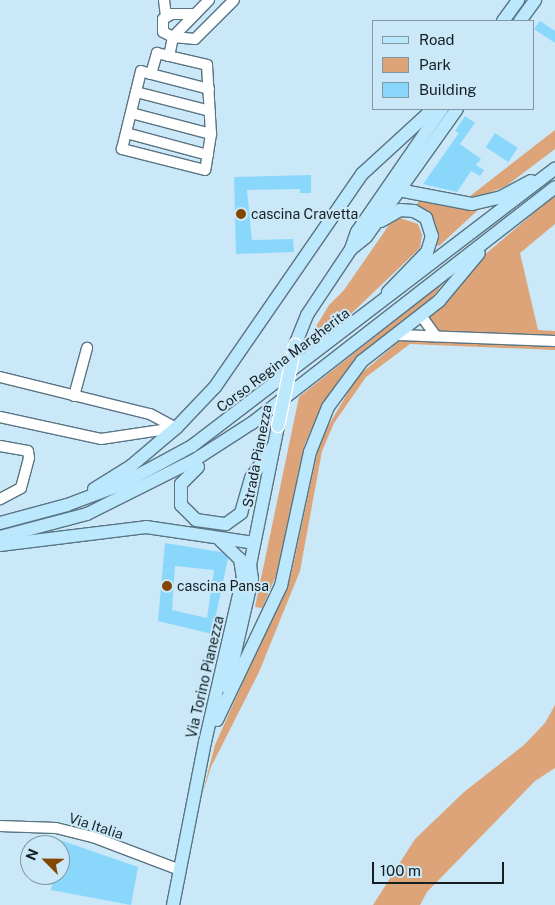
<!DOCTYPE html>
<style>
body{margin:0}
#map{position:relative;width:555px;height:905px;overflow:hidden;background:#cae8f8;font-family:"Public Sans",sans-serif}
div>[style]{position:absolute}
.green>*{inset:0;background:#dca478}
.building>*{inset:0;background:#8ad7fc;transform-origin:0 0}
.roads{filter:drop-shadow(1px 0 #597482) drop-shadow(-1px 0 #597482) drop-shadow(0 1px #597482) drop-shadow(0 -1px #597482)}
.minor>*{height:10px;margin:-5px;padding:0 5px;transform-origin:5px;border-radius:5px;background:#fff}
.major>*{height:12px;margin:-6px;padding:0 6px;transform-origin:6px;border-radius:6px;background:#bce8fd}
.bridges{filter:drop-shadow(1px 0 #fff) drop-shadow(-1px 0 #fff) drop-shadow(0 1px #fff) drop-shadow(0 -1px #fff)}
.major-bridge>*{height:12px;margin:-6px;padding:0 6px;transform-origin:6px;border-radius:6px;background:#bce8fd}
.dots>*{width:14px;height:14px;translate:-50% -50%;box-sizing:border-box;border:2px solid #cae8f8;border-radius:50%}
span{translate:-50% -50%;white-space:nowrap;text-align:center;line-height:1.15;-webkit-text-stroke:4px #cae8f8;paint-order:stroke}
.poi-label{font-size:14px;color:#141f24}
.left{translate:0 -50%;text-align:left}
.street-label{font-size:14px;color:#141f24}
.legend{position:absolute;left:372px;top:20px;width:162px;height:90px;box-sizing:border-box;background:#cae8f8;border:1px solid #8198a3;margin:0;padding:6px 9px;list-style:none;font-size:15px;color:#141f24}
.legend li{display:flex;align-items:center;gap:10px;height:25px}
.legend b{width:25px;border:1px solid #8198a3}
.north{position:absolute;left:20px;top:835px;width:50px;height:50px;box-sizing:border-box;background:#cae8f8;border:1px solid #8198a3;border-radius:50%;rotate:293deg;font-size:14px;font-weight:700;line-height:20px;text-align:center;color:#141f24}
.north::after{content:'';display:block;margin:auto;width:18px;height:22px;background:#844703;clip-path:polygon(50% 0,100% 100%,50% 72%,0 100%)}
.scale{position:absolute;left:372px;top:862px;width:132px;height:22px;box-sizing:border-box;border:2px solid #141f24;border-top:0;padding-left:6px;font-size:15px;line-height:18px;white-space:nowrap;color:#141f24;-webkit-text-stroke:4px #cae8f8;paint-order:stroke}
</style>
<div id="map">
<div class="green">
<div style="clip-path:polygon(555px 130px,555px 149px,506px 186px,481px 196px,470px 196px)"></div>
<div style="clip-path:polygon(555px 195px,555px 224px,520px 253px,538px 330px,555px 331px,555px 338px,439px 332px,427px 318px,482px 257px)"></div>
<div style="clip-path:polygon(419px 200px,477px 208px,478px 210px,439px 246px,435px 244px,435px 223px,417px 205px)"></div>
<div style="clip-path:polygon(400px 218px,418px 224px,422px 235px,420px 248px,333px 331px,305px 345px,329px 305px,344px 290px,389px 225px)"></div>
<div style="clip-path:polygon(444px 282px,429px 302px,356px 357px,324px 401px,304px 446px,276px 576px,262px 608px,255px 607px,299px 397px)"></div>
<div style="clip-path:polygon(403px 338px,555px 344px,555px 350px,410px 344px,366px 377px,334px 423px,322px 451px,300px 571px,259px 672px,211px 767px,202px 795px,215px 745px,291px 575px,320px 440px,357px 377px)"></div>
<div style="clip-path:polygon(555px 705px,555px 768px,535px 781px,427px 892px,420px 905px,373px 905px,415px 839px,464px 792px,524px 745px,545px 723px)"></div>
</div>
<div class="building">
<div style="clip-path:polygon(540px 21px,555px 31px,555px 43px,534px 29px)"></div>
<div style="clip-path:polygon(465px 116px,475px 123px,460px 144px,481px 159px,476px 165px,484px 170px,480px 176px,471px 171px,457px 192px,423px 184px,459px 133px,455px 131px)"></div>
<div style="left:495px;top:133px;width:27px;height:17px;rotate:33deg"></div>
<div style="clip-path:polygon(311px 175px,311px 193px,300px 193px,300px 189px,247px 190px,252px 240px,293px 239px,294px 252px,236px 254px,234px 177px)"></div>
<div style="clip-path:polygon(evenodd,165px 543px,221px 552px,228px 558px,212px 634px,158px 621px,165px 543px,175px 566px,214px 570px,207px 618px,172px 610px,175px 566px)"></div>
<div style="clip-path:polygon(60px 840px,138px 867px,131px 905px,51px 890px,54px 875px,60px 875px)"></div>
</div>
<div class="roads">
<div class="minor">
<div style="left:164px;top:0;width:16px;rotate:83deg"></div>
<div style="left:209px;top:0;width:52px;rotate:134.2deg"></div>
<div style="left:173px;top:37px;width:22px;rotate:5deg"></div>
<div style="left:195px;top:39px;width:55px;rotate:-45deg"></div>
<div style="left:169px;top:56px;width:39px;rotate:13deg"></div>
<div style="left:207px;top:65px;width:69px;rotate:86.7deg"></div>
<div style="left:211px;top:134px;width:36px;rotate:99deg"></div>
<div style="left:205px;top:170px;width:86px;rotate:-165.8deg"></div>
<div style="left:122px;top:149px;width:80px;rotate:-76.3deg"></div>
<div style="left:141px;top:71px;width:10px;rotate:17deg"></div>
<div style="left:151px;top:74px;width:22px;rotate:-74deg"></div>
<div style="left:157px;top:53px;width:12px;rotate:14deg"></div>
<div style="left:169px;top:56px;width:19px;rotate:-78deg"></div>
<div style="left:173px;top:37px;width:11px;rotate:-153deg"></div>
<div style="left:163px;top:32px;width:13px;rotate:-90deg"></div>
<div style="left:163px;top:19px;width:10px;rotate:-29deg"></div>
<div style="left:172px;top:14px;width:23px"></div>
<div style="left:151px;top:74px;width:60px;rotate:14.5deg"></div>
<div style="left:136px;top:92px;width:76px;rotate:14.4deg"></div>
<div style="left:131px;top:113px;width:83px;rotate:14.7deg"></div>
<div style="left:126px;top:133px;width:85px;rotate:15deg"></div>
<div style="left:422px;top:317px;width:24px;rotate:54deg"></div>
<div style="left:398px;top:335px;width:157px;rotate:2.2deg"></div>
<div style="left:0;top:377px;width:154px;rotate:13.9deg"></div>
<div style="left:150px;top:414px;width:30px;rotate:28deg"></div>
<div style="left:74px;top:396px;width:50px;rotate:-74.8deg"></div>
<div style="left:0;top:417px;width:103px;rotate:12.3deg"></div>
<div style="left:101px;top:439px;width:75px;rotate:-8.5deg"></div>
<div style="left:0;top:446px;width:28px;rotate:10deg"></div>
<div style="left:28px;top:451px;width:7px;rotate:82deg"></div>
<div style="left:29px;top:458px;width:31px;rotate:105deg"></div>
<div style="left:21px;top:488px;width:24px;rotate:152deg"></div>
<div style="left:0;top:826px;width:56px;rotate:2deg"></div>
<div style="left:56px;top:828px;width:38px;rotate:14deg"></div>
<div style="left:93px;top:837px;width:93px;rotate:20.8deg"></div>
</div>
<div class="major">
<div style="left:503px;top:21px;width:26px;rotate:-54deg"></div>
<div style="left:520px;top:21px;width:26px;rotate:-54deg"></div>
<div style="left:393px;top:189px;width:80px;rotate:10.8deg"></div>
<div style="left:472px;top:204px;width:28px;rotate:-13deg"></div>
<div style="left:499px;top:198px;width:36px;rotate:-28deg"></div>
<div style="left:381px;top:221px;width:22px;rotate:-30deg"></div>
<div style="left:400px;top:210px;width:14px;rotate:4deg"></div>
<div style="left:414px;top:211px;width:14px;rotate:30deg"></div>
<div style="left:426px;top:218px;width:19px;rotate:72deg"></div>
<div style="left:432px;top:236px;width:17px;rotate:107deg"></div>
<div style="left:427px;top:252px;width:56px;rotate:134.3deg"></div>
<div style="left:351px;top:249px;width:19px;rotate:-39deg"></div>
<div style="left:366px;top:237px;width:157px;rotate:-54.6deg"></div>
<div style="left:295px;top:345px;width:32px;rotate:-68deg"></div>
<div style="left:307px;top:315px;width:79px;rotate:-56.3deg"></div>
<div style="left:351px;top:249px;width:18px;rotate:-71deg"></div>
<div style="left:357px;top:232px;width:150px;rotate:-55.4deg"></div>
<div style="left:198px;top:467px;width:24px;rotate:135deg"></div>
<div style="left:181px;top:484px;width:21px;rotate:90deg"></div>
<div style="left:181px;top:505px;width:21px;rotate:45deg"></div>
<div style="left:196px;top:520px;width:30px;rotate:8deg"></div>
<div style="left:226px;top:524px;width:19px;rotate:-36deg"></div>
<div style="left:241px;top:513px;width:36px;rotate:-74deg"></div>
<div style="left:251px;top:478px;width:38px;rotate:-55deg"></div>
<div style="left:94px;top:489px;width:44px;rotate:-31.9deg"></div>
<div style="left:131px;top:466px;width:59px;rotate:-40.2deg"></div>
<div style="left:176px;top:428px;width:57px;rotate:-46.4deg"></div>
<div style="left:215px;top:387px;width:259px;rotate:-55.4deg"></div>
<div style="left:362px;top:174px;width:96px;rotate:-42.5deg"></div>
<div style="left:0;top:523px;width:69px;rotate:-15deg"></div>
<div style="left:67px;top:505px;width:57px;rotate:-20.7deg"></div>
<div style="left:120px;top:485px;width:82px;rotate:-28.4deg"></div>
<div style="left:192px;top:446px;width:457px;rotate:-37.4deg"></div>
<div style="left:0;top:537px;width:90px;rotate:-14.8deg"></div>
<div style="left:87px;top:514px;width:119px;rotate:-26.6deg"></div>
<div style="left:193px;top:461px;width:70px;rotate:-32.8deg"></div>
<div style="left:252px;top:423px;width:384px;rotate:-37.9deg"></div>
<div style="left:220px;top:540px;width:28px;rotate:44deg"></div>
<div style="left:240px;top:559px;width:18px;rotate:81deg"></div>
<div style="left:0;top:545px;width:147px;rotate:-7deg"></div>
<div style="left:146px;top:527px;width:109px;rotate:8.4deg"></div>
<div style="left:227px;top:687px;width:111px;rotate:-77deg"></div>
<div style="left:252px;top:579px;width:14px;rotate:-98deg"></div>
<div style="left:217px;top:720px;width:148px;rotate:-64.5deg"></div>
<div style="left:281px;top:586px;width:137px;rotate:-77.8deg"></div>
<div style="left:310px;top:452px;width:48px;rotate:-68.2deg"></div>
<div style="left:328px;top:407px;width:57px;rotate:-53.5deg"></div>
<div style="left:362px;top:361px;width:98px;rotate:-37.9deg"></div>
<div style="left:439px;top:301px;width:62px;rotate:-50.2deg"></div>
<div style="left:173px;top:905px;width:166px;rotate:-78.9deg"></div>
<div style="left:205px;top:742px;width:169px;rotate:-77deg"></div>
<div style="left:243px;top:577px;width:14px;rotate:-60deg"></div>
<div style="left:250px;top:565px;width:142px;rotate:-78.6deg"></div>
</div>
</div>
<div class="bridges">
<div class="major-bridge">
<div style="left:278px;top:426px;width:83px;rotate:-78.1deg"></div>
</div>
</div>
<div class="dots">
<div style="left:241px;top:214px;background:#844703"></div>
<div style="left:167px;top:586px;background:#844703"></div>
</div>
<div class="poi-label">
<span class="left" style="left:251px;top:214px">cascina Cravetta</span>
<span class="left" style="left:177px;top:586px">cascina Pansa</span>
</div>
<div class="street-label">
<span style="left:283px;top:360px;rotate:-37deg">Corso Regina Margherita</span>
<span style="left:257px;top:456px;rotate:-79deg">Strada Pianezza</span>
<span style="left:205px;top:677px;rotate:-77deg">Via Torino Pianezza</span>
<span style="left:96px;top:826px;rotate:18deg">Via Italia</span>
</div>
<ul class="legend">
<li><b style="height:6px;background:#bce8fd"></b>Road</li>
<li><b style="height:14px;background:#dca478"></b>Park</li>
<li><b style="height:14px;background:#8ad7fc"></b>Building</li>
</ul>
<div class="north">N</div>
<div class="scale">100 m</div>
</div>
